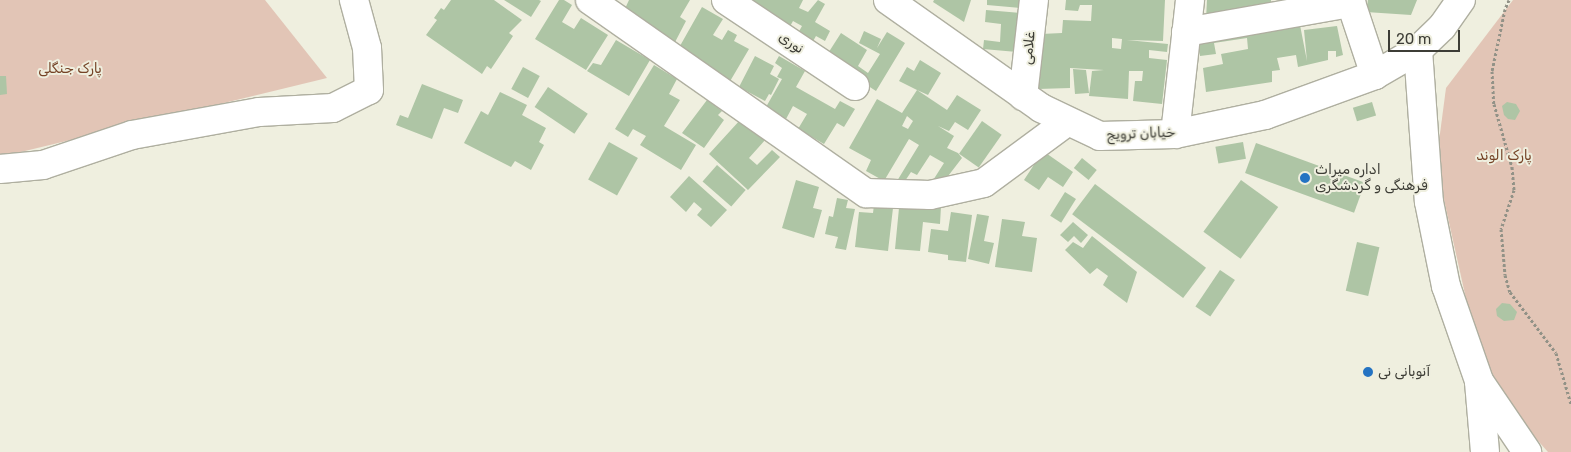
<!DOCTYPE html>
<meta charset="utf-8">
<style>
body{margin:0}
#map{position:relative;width:1571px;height:452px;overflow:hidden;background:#efefdf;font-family:Rubik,"Noto Naskh Arabic",sans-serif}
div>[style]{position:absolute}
.green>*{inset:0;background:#e2c5b6}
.building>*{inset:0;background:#aec5a5;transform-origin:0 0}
.path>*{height:3px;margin-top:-1.5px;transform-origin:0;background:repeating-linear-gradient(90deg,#929287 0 2.5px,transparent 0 5px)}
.roads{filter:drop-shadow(1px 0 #afafa0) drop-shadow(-1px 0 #afafa0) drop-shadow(0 1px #afafa0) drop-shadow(0 -1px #afafa0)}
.minor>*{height:28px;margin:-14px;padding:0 14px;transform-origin:14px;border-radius:14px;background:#fff}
.dots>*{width:14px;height:14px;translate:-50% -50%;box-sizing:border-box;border:2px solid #efefdf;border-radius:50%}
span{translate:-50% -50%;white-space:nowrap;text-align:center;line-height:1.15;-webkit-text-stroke:4px #efefdf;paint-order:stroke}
.street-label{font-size:14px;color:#3d3d36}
.park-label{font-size:14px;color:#754326}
.poi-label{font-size:14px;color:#3d3d36}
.left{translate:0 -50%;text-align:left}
.scale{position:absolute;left:1388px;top:30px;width:72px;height:22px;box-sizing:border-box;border:2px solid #3d3d36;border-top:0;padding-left:6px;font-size:15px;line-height:18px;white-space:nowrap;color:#3d3d36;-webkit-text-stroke:4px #efefdf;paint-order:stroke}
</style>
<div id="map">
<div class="green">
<div style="clip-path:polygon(0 0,265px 0,327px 78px,0 157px)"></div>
<div style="clip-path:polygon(1513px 0,1571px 0,1571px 452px,1548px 452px,1521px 422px,1477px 348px,1436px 164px,1446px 88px)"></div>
</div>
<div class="building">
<div style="clip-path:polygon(451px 0,494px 0,522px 20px,509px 33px,513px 36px,491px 69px,487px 66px,482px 74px,426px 35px,437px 20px,434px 18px,441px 8px,444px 10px)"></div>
<div style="clip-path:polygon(504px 0,539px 0,541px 1px,531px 17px)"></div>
<div style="clip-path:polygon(559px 0,564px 0,572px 5px,562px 22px,574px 29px,581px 18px,608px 35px,586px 70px,535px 39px)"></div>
<div style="clip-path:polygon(629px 0,690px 0,680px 17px,686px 21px,673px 46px,623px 13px)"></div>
<div style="clip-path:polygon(734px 0,803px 0,799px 8px,808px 12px,818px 0,825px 4px,815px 22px,830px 31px,825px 41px,816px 36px,812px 43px,797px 35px,802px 26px,793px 21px,788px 30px)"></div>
<div style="clip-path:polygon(934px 0,971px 0,964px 22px,933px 2px)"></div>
<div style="clip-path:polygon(987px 0,1021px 0,1020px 8px,987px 5px)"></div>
<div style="clip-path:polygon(evenodd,1066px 0,1165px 0,1163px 41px,1127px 40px,1168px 44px,1167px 52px,1149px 50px,1149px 58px,1167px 60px,1162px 104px,1133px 101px,1135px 81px,1142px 81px,1143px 71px,1129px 71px,1128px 99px,1089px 96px,1092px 71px,1104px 70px,1070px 68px,1070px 88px,1038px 89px,1041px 34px,1062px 33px,1063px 20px,1091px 21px,1092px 5px,1080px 5px,1078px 11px,1065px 10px,1066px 0,1112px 38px,1122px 39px,1121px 49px,1112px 48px,1112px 38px)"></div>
<div style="clip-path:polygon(1207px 0,1271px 0,1271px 5px,1206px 19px)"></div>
<div style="clip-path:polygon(1368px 0,1417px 0,1411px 15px,1366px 12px)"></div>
<div style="clip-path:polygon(702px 7px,723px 19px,713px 35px,722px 40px,728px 30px,737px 35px,734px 41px,749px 49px,729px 83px,676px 53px)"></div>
<div style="clip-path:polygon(986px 10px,1020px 13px,1017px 52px,983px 49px,984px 40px,1000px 42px,1001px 24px,985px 22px)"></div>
<div style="clip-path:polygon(1300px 25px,1307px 61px,1304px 30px,1337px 26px,1343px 55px,1336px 57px,1336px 51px,1328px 51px,1328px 60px,1298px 67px,1296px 55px,1277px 58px,1280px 70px,1272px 71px,1272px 82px,1206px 92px,1203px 68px,1223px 64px,1221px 54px,1248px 49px,1247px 38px,1214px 43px,1216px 54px,1200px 56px,1197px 36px)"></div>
<div style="clip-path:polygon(864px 31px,881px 39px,877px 48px,887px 32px,905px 43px,876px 91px,825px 58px,841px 33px,867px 50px,858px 66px,868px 73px,880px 54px,859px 43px)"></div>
<div style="clip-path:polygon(616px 40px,650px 60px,629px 96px,587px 71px,593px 63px,601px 65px)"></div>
<div style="clip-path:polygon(755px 56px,774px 66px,770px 74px,779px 79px,771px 95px,769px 94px,765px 101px,739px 87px)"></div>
<div style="clip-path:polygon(779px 56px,805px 71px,796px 87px,835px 109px,840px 101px,855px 109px,844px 127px,837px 123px,824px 144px,798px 129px,807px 114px,793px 106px,786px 119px,766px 107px,782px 79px,777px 77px,782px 68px,775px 63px)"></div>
<div style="clip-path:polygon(evenodd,920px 60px,941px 73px,928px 95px,917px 90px,947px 110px,957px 95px,981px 110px,968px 130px,955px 122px,949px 131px,938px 126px,954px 136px,947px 148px,958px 153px,962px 158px,945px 180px,930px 185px,944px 163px,930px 155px,917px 175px,911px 172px,903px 184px,897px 181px,919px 145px,909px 139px,884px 181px,866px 171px,871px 160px,849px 148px,877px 99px,902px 113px,917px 90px,899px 81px,907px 67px,914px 71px,920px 60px,907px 116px,913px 121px,908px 129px,902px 126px,907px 116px)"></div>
<div style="clip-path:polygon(654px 65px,677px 79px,669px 94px,680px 100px,664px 126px,696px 145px,681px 170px,640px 145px,646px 136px,633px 129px,628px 137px,615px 129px)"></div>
<div style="left:523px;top:67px;width:19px;height:25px;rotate:28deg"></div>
<div style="clip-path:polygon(1073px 69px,1086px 70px,1089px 93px,1075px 94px)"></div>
<div style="clip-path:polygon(0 76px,6px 76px,7px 94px,0 95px)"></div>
<div style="clip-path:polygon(422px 84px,463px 100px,458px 113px,444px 108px,432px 139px,396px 125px,400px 115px,408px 118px)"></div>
<div style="left:548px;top:87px;width:48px;height:24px;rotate:34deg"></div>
<div style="clip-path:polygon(500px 92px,527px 105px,522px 115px,546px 128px,539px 142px,544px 145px,531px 170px,515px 161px,511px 167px,464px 143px,481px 111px,488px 115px)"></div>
<div style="clip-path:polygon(707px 100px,722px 111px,718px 115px,724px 120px,704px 148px,682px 133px)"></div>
<div style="left:1372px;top:102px;width:14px;height:20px;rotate:73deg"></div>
<div style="clip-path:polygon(1507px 102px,1516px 104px,1520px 111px,1515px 120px,1508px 119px,1504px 115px,1502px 106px)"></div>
<div style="clip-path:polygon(741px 119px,765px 140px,749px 158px,757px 165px,772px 150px,780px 157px,748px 190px,709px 154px)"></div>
<div style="left:982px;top:121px;width:24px;height:40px;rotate:35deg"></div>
<div style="left:609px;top:142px;width:33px;height:43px;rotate:29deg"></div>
<div style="left:1243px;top:142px;width:17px;height:28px;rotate:80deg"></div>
<div style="left:1256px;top:143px;width:116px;height:32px;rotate:20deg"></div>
<div style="clip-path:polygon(1043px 151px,1073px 172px,1063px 187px,1048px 177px,1039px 190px,1024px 180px)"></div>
<div style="left:1082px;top:158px;width:19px;height:13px;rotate:39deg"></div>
<div style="left:717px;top:165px;width:38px;height:22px;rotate:41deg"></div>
<div style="clip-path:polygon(689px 176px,727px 210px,711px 227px,697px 215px,702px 209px,694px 202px,686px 212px,670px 197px)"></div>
<div style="clip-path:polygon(796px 180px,819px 187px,813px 208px,822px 210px,814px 238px,782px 228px)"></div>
<div style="left:1241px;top:180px;width:46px;height:64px;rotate:36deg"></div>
<div style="left:1095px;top:184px;width:139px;height:38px;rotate:37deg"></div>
<div style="left:1065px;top:192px;width:13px;height:28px;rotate:32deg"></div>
<div style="clip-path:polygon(837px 198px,848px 200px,846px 208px,855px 209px,846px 250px,835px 248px,838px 237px,825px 234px,829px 216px,833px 217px)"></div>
<div style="clip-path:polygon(913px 204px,941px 206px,940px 224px,923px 222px,920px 251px,895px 249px,899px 208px,912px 209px)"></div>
<div style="clip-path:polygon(874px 205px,893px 208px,888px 251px,855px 247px,859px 212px,873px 213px)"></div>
<div style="clip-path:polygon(951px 212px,972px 215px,966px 262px,948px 260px,948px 255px,928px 252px,931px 229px,948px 231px)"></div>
<div style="clip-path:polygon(977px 214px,989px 216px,984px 241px,994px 243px,989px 264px,968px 259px)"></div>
<div style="clip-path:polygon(1002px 219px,1025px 222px,1022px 236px,1037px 238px,1032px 272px,995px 267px)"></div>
<div style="clip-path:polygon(1073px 222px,1088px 235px,1081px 243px,1074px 236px,1068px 242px,1060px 235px)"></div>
<div style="clip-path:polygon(1092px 236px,1137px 272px,1127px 303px,1103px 285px,1108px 276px,1097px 268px,1090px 274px,1065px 250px,1073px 242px,1083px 248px)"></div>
<div style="left:1357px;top:242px;width:23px;height:50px;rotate:13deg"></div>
<div style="left:1220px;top:270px;width:18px;height:44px;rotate:34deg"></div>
<div style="clip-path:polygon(1502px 303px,1510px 304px,1517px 312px,1514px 320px,1504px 321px,1497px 316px,1496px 309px)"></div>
</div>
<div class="path">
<div style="left:1509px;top:0;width:10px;rotate:114deg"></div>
<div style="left:1505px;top:9px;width:63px;rotate:101.8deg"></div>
<div style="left:1492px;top:71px;width:33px;rotate:87deg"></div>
<div style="left:1494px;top:104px;width:66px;rotate:74.1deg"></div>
<div style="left:1512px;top:167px;width:23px;rotate:85deg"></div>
<div style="left:1514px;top:190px;width:41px;rotate:108.4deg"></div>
<div style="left:1501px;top:229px;width:46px;rotate:85deg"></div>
<div style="left:1505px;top:275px;width:18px;rotate:74deg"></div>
<div style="left:1510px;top:292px;width:76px;rotate:53deg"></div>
<div style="left:1556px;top:353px;width:53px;rotate:73.6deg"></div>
</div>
<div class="roads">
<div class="minor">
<div style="left:590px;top:0;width:337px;rotate:35deg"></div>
<div style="left:866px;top:193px;width:64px;rotate:1.8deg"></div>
<div style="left:930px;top:195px;width:55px;rotate:-12.5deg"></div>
<div style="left:984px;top:183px;width:104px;rotate:-36.4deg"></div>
<div style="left:726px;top:0;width:155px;rotate:33.7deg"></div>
<div style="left:888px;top:0;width:187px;rotate:35.2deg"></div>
<div style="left:1041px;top:108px;width:65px;rotate:25.4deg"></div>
<div style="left:1100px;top:136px;width:75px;rotate:-1.5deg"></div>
<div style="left:1175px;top:134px;width:92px;rotate:-11.9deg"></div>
<div style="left:1265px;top:115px;width:117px;rotate:-20deg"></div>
<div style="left:1375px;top:75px;width:50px;rotate:-30.2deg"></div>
<div style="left:1418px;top:50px;width:33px;rotate:-44deg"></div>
<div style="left:1442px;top:27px;width:33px;rotate:-55deg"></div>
<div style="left:1186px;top:32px;width:168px;rotate:-10deg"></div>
<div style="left:1351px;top:3px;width:76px;rotate:71.6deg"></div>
<div style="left:1418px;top:50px;width:152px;rotate:85.9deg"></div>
<div style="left:1429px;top:202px;width:86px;rotate:78.6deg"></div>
<div style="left:1446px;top:286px;width:101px;rotate:70.8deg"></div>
<div style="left:1479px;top:381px;width:86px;rotate:55.9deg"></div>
<div style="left:1023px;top:96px;width:97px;rotate:-83.5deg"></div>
<div style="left:1175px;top:134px;width:135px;rotate:-83.6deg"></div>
<div style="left:0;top:169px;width:43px;rotate:-5.3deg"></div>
<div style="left:43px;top:165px;width:94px;rotate:-18.6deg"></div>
<div style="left:132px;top:135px;width:129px;rotate:-10.3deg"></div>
<div style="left:259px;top:112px;width:74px;rotate:-3.1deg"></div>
<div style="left:333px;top:108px;width:40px;rotate:-26.6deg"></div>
<div style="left:369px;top:90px;width:42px;rotate:-92.7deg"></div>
<div style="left:367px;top:48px;width:50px;rotate:-105.2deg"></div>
<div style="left:1479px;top:382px;width:70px;rotate:85.1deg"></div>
</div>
</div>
<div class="dots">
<div style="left:1305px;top:178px;background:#2473c2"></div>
<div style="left:1368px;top:372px;background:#2473c2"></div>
</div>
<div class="street-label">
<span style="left:791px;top:43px;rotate:34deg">نوری</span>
<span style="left:1029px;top:48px;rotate:-84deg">غلامی</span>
<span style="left:1141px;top:134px;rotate:-2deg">خیابان ترویج</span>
</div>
<div class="park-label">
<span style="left:70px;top:69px">پارک جنگلی</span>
<span style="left:1504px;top:156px">پارک الوند</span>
</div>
<div class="poi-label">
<span class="left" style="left:1315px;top:178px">اداره میراث<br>فرهنگی و گردشگری</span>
<span class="left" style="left:1378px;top:372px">آنوبانی نی</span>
</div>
<div class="scale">20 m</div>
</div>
